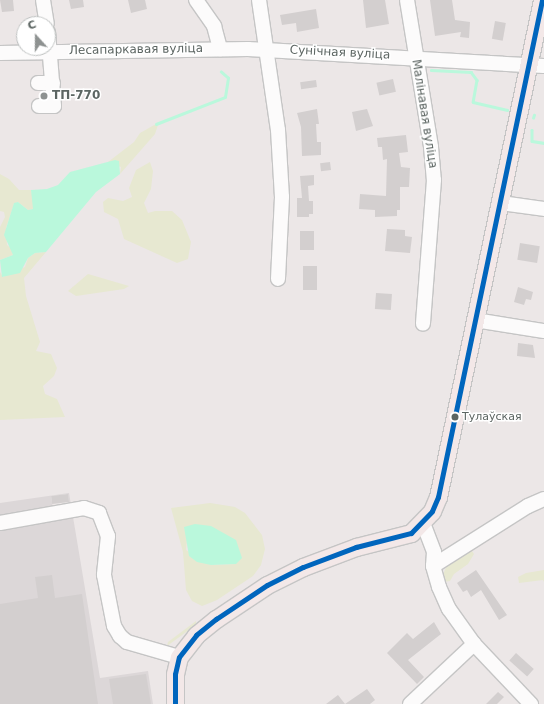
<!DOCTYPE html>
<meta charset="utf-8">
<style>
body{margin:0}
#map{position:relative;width:544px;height:704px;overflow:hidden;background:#ece7e7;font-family:"DejaVu Sans",sans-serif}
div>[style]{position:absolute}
.industrial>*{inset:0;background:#dcd7d8}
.green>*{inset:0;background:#e7e8d1}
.water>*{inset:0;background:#baf8dc}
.stream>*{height:2.5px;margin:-1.25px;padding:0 1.25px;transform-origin:1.25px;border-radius:1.25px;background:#baf8dc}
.building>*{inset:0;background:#d3cfcf;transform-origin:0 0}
.roads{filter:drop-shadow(1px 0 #c5c5c5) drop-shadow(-1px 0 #c5c5c5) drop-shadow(0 1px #c5c5c5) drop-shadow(0 -1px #c5c5c5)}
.minor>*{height:14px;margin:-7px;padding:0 7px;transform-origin:7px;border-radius:7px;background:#fcfbfb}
.major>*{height:17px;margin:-8.5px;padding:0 8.5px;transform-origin:8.5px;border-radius:8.5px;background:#f3e8e8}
.bus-1>*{height:5px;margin:-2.5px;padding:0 2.5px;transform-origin:2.5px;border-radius:2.5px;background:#0065bd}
.dots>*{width:11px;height:11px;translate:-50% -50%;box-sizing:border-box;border:2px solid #fff;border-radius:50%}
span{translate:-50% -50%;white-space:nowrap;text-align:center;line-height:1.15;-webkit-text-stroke:3px #fff;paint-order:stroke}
.bus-label{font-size:11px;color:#5c6562}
.left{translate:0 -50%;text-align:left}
.street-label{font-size:12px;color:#5c6562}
.poi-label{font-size:12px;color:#5c6562;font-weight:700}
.north{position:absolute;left:16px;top:16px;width:40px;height:40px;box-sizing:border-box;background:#fff;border:1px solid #bec1c0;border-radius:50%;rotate:339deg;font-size:11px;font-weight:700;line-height:16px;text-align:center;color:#5c6562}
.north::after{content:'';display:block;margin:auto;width:14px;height:18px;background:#8e9291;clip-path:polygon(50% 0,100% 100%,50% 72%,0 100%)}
</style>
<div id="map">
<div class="industrial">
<div style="clip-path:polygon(evenodd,69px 493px,100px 678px,148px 671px,153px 704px,0 704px,0 503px,69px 493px,68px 494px,69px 506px,53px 509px,51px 496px,68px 494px)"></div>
</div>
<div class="green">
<div style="clip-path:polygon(156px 124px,158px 125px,155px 134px,120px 174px,121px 167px,108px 162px,134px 142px,140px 133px)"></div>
<div style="clip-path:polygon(150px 162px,153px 171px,151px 189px,144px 203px,148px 213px,155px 211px,172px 211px,182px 220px,191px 242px,188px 259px,177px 263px,124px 239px,118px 219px,104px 212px,103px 202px,108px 198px,123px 201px,132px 197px,129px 188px,136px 170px)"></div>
<div style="clip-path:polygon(0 174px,9px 179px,19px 190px,31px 190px,34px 202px,33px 209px,28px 210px,18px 202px,14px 204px,6px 228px,7px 245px,12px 249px,13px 255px,0 260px,0 227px,5px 217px,4px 212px,0 211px)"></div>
<div style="clip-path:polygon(46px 252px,24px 278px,26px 296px,40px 342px,36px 351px,51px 354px,57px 368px,54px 376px,43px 386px,45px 394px,57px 399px,65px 417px,0 420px,0 272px,3px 277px,25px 267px,28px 258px,35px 253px)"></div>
<div style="clip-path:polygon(88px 274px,129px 286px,124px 289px,76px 296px,68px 291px)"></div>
<div style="clip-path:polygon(evenodd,210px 503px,235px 507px,245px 513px,262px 535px,265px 549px,261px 565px,253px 576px,217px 600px,202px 606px,192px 601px,186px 590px,183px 552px,171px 508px,210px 503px,187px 539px,236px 564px,211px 565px,186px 550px,187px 539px)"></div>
<div style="clip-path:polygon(470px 548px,474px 554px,468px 564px,454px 574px,450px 581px,444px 582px,444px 572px,448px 563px)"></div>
<div style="clip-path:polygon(544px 570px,544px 582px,543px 580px,519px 583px,518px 577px,526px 573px)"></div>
<div style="clip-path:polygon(196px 621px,196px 625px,167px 646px,168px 642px)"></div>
</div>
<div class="water">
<div style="clip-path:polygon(115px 160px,119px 161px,120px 174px,96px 192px,46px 252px,35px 253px,28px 258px,20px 273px,2px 277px,0 260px,13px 255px,4px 235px,14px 203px,18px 202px,28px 210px,33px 209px,31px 190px,47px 189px,58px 185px,70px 172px)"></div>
<div style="clip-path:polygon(195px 524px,211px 526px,236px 540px,242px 558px,236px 564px,211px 565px,197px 562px,189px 556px,184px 527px)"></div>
</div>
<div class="stream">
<div style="left:431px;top:70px;width:40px;rotate:2.9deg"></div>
<div style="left:471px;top:72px;width:10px;rotate:53deg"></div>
<div style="left:477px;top:80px;width:22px;rotate:100deg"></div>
<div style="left:473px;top:102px;width:35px;rotate:13deg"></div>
<div style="left:533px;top:118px;width:3px;rotate:-72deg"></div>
<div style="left:156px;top:124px;width:74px;rotate:-21.4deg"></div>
<div style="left:225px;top:97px;width:19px;rotate:-81deg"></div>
<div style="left:228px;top:78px;width:9px;rotate:-139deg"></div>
<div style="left:532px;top:130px;width:11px;rotate:90deg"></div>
<div style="left:532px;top:141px;width:12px;rotate:9deg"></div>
</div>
<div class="building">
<div style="clip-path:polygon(0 0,13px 0,14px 11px,2px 12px)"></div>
<div style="clip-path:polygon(69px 0,83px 0,84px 7px,71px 9px)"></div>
<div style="clip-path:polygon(128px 0,145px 0,147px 9px,131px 13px)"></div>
<div style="clip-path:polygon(363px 0,385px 0,389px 24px,366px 28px)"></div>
<div style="clip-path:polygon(430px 0,452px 0,455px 20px,470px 22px,469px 38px,460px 37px,461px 32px,435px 36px)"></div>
<div style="clip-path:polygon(316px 9px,319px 28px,297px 32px,296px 23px,282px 25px,280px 15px)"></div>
<div style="left:495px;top:21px;width:11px;height:18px;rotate:10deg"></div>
<div style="left:393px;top:79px;width:13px;height:17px;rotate:77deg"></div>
<div style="left:316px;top:80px;width:7px;height:16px;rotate:82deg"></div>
<div style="clip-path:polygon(317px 109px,319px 124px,316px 124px,317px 142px,321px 142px,321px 155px,302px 156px,301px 127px,297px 113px)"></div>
<div style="clip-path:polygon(367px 109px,373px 126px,356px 131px,352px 112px)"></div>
<div style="clip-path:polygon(406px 135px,408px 152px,399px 153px,401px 167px,410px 168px,409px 187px,400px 187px,400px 210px,397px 210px,397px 216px,375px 217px,375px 210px,359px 209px,360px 194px,386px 196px,387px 159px,383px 160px,382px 147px,378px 147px,377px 138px)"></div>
<div style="left:330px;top:162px;width:8px;height:10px;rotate:83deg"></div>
<div style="clip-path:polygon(314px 175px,314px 185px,308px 186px,309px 201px,313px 201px,313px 214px,309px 214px,309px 217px,297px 217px,297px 198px,302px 198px,300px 176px)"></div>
<div style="clip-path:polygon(387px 229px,405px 230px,405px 236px,412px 237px,410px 253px,385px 251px)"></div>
<div style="left:300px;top:231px;width:14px;height:19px"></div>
<div style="left:520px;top:243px;width:20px;height:17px;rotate:9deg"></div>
<div style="left:303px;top:266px;width:14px;height:24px"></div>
<div style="clip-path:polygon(518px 287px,533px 292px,531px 300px,526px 299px,524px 305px,514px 302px)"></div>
<div style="left:376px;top:293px;width:16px;height:16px;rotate:4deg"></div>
<div style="clip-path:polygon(518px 343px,533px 345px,535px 358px,517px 356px)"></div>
<div style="left:68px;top:494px;width:8px;height:17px;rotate:83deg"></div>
<div style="clip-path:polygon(476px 570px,507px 615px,499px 620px,481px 590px,471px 597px,467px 590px,463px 592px,457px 583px)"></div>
<div style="clip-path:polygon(52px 575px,55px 598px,82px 594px,98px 704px,0 704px,0 604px,38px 598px,35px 577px)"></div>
<div style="clip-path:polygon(434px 622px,441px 634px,408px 660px,424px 677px,417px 684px,387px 653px,407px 633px,413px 639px)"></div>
<div style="left:516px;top:653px;width:24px;height:10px;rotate:42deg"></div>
<div style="clip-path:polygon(146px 674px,151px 704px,113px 704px,109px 679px)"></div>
<div style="clip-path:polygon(367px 689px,375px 700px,370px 704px,345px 704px)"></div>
<div style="clip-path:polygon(498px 692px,504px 697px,497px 704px,486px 704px)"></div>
<div style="clip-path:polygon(338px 695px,345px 704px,326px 704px)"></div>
</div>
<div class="roads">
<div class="minor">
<div style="left:43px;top:0;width:24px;rotate:81deg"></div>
<div style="left:196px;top:0;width:32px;rotate:55deg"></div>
<div style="left:214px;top:26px;width:24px;rotate:75deg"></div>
<div style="left:259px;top:0;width:131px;rotate:81.7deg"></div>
<div style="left:278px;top:130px;width:67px;rotate:86.6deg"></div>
<div style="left:282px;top:197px;width:82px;rotate:92.8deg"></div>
<div style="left:407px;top:0;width:149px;rotate:80.7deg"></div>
<div style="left:431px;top:147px;width:33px;rotate:85deg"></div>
<div style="left:434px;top:180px;width:144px;rotate:94.4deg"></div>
<div style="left:0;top:53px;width:248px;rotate:-0.9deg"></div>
<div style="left:248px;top:49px;width:296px;rotate:3.3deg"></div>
<div style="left:38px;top:83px;width:15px"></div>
<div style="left:39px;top:106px;width:15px"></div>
<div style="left:54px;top:106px;width:74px;rotate:-94.6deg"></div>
<div style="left:501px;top:203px;width:43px;rotate:7.9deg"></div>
<div style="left:475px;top:320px;width:70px;rotate:9.1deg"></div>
<div style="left:0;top:523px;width:85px;rotate:-10.1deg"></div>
<div style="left:84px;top:508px;width:16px;rotate:18deg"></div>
<div style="left:99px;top:513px;width:25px;rotate:69deg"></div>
<div style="left:108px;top:536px;width:39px;rotate:96deg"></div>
<div style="left:104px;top:575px;width:52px;rotate:78.9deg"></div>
<div style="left:114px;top:626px;width:12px;rotate:59deg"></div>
<div style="left:120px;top:636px;width:9px;rotate:41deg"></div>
<div style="left:127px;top:642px;width:54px;rotate:16.1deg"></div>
<div style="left:423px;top:523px;width:31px;rotate:69deg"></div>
<div style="left:434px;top:552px;width:14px;rotate:94deg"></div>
<div style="left:433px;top:566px;width:22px;rotate:74deg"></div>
<div style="left:439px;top:587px;width:24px;rotate:66deg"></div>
<div style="left:449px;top:609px;width:43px;rotate:54.5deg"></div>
<div style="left:474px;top:644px;width:83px;rotate:46.5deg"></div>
<div style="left:433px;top:566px;width:112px;rotate:-32.3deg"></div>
<div style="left:528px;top:506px;width:17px;rotate:-24deg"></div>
<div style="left:410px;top:704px;width:88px;rotate:-43.2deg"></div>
</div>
<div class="major">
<div style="left:175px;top:704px;width:30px;rotate:-90deg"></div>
<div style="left:175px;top:674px;width:17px;rotate:-77deg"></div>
<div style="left:179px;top:657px;width:28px;rotate:-52deg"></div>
<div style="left:196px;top:635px;width:26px;rotate:-39deg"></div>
<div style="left:216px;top:619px;width:61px;rotate:-33.7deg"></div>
<div style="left:267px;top:585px;width:40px;rotate:-26.6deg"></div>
<div style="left:303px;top:567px;width:57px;rotate:-20.7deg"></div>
<div style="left:356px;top:547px;width:57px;rotate:-14.3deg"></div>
<div style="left:411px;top:533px;width:30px;rotate:-46deg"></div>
<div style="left:432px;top:511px;width:15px;rotate:-67deg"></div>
<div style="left:438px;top:497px;width:508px;rotate:-78.18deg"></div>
</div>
</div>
<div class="bus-1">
<div style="left:175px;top:704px;width:30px;rotate:-90deg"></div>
<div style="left:175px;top:674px;width:17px;rotate:-77deg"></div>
<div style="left:179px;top:657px;width:28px;rotate:-52deg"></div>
<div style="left:196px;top:635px;width:26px;rotate:-39deg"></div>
<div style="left:216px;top:619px;width:61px;rotate:-33.7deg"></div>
<div style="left:267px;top:585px;width:40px;rotate:-26.6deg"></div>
<div style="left:303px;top:567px;width:57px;rotate:-20.7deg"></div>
<div style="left:356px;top:547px;width:57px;rotate:-14.3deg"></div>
<div style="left:411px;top:533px;width:30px;rotate:-46deg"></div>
<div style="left:432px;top:511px;width:15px;rotate:-67deg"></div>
<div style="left:438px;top:497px;width:508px;rotate:-78.18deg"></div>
</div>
<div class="dots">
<div style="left:44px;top:96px;background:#8e9291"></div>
<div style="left:455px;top:417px;background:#5c6562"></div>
</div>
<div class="bus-label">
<span class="left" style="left:462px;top:417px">Тулаўская</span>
</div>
<div class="street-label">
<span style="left:136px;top:50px;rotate:-1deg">Лесапаркавая вуліца</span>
<span style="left:340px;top:53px;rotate:3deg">Сунічная вуліца</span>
<span style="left:424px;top:114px;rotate:81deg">Малінавая вуліца</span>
</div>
<div class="poi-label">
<span class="left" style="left:52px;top:96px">ТП-770</span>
</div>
<div class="north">С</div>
</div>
